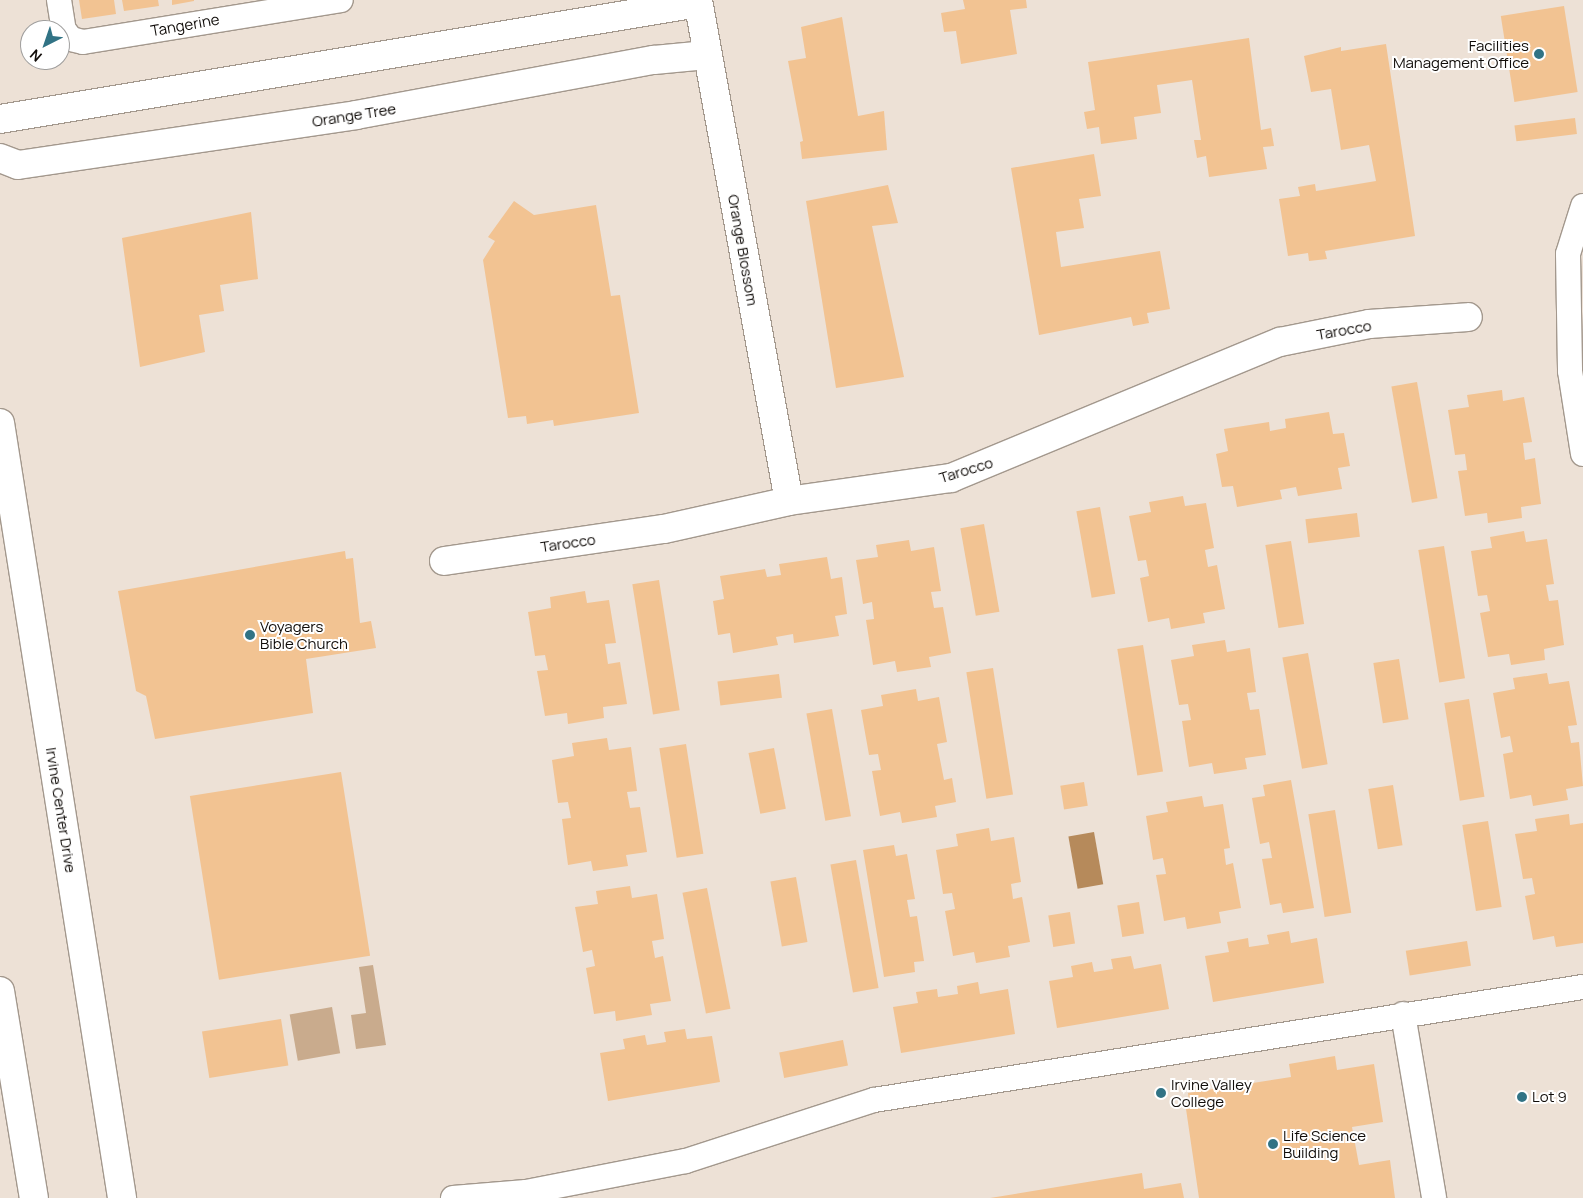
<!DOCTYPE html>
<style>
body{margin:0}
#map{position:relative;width:1583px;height:1198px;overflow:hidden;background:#ede1d6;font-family:Manrope,sans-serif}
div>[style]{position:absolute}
.green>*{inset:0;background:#c9ab8d;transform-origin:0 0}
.water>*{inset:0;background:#b68a5b;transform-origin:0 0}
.building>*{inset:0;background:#f2c392;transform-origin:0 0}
.roads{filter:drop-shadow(1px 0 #a3988d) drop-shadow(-1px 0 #a3988d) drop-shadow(0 1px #a3988d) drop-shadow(0 -1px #a3988d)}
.minor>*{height:24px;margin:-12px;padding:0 12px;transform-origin:12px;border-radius:12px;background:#fff}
.tertiary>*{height:28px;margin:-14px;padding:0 14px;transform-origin:14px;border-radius:14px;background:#fff}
.primary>*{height:28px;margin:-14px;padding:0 14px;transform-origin:14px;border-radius:14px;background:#fff}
.dots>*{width:14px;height:14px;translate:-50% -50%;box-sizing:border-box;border:2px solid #fff;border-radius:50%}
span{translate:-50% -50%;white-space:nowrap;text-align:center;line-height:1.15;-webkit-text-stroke:4px #fff;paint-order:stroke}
.street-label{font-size:15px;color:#100c09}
.poi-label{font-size:15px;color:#100c09}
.right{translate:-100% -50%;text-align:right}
.left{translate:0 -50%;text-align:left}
.north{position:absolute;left:20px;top:20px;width:50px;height:50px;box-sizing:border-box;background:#fff;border:1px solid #9f9e9d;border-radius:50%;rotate:221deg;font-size:14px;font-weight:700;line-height:20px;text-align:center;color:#100c09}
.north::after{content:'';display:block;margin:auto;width:18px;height:22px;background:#317385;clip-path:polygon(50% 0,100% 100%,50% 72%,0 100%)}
</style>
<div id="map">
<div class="green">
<div style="clip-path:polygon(373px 965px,386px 1045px,356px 1049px,351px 1015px,366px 1013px,359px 967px)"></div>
<div style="left:332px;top:1007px;width:47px;height:43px;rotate:80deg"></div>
</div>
<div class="water">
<div style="left:1094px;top:832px;width:53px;height:26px;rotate:80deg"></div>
</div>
<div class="building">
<div style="clip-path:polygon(79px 0,114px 0,116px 14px,82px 19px)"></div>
<div style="clip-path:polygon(122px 0,158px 0,159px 6px,124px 11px)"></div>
<div style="clip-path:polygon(172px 0,194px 0,194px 1px,172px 5px)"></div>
<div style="clip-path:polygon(963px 0,1026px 0,1027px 8px,1010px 10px,1017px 54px,961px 64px,956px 31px,944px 32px,941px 13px,965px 9px)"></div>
<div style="left:1564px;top:6px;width:87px;height:64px;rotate:81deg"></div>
<div style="clip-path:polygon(842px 17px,858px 116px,884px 111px,887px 150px,802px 159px,800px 142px,803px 141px,788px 61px,806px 58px,801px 27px)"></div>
<div style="clip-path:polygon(1249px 38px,1261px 130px,1271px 128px,1274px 146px,1263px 147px,1267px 169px,1209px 177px,1206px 156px,1197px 158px,1194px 140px,1201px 140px,1192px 80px,1157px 85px,1161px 113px,1134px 117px,1137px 139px,1101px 144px,1099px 127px,1087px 129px,1084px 112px,1095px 110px,1088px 62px)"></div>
<div style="clip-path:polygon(1386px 44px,1415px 236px,1325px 251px,1327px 259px,1309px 261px,1308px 253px,1288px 256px,1279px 199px,1300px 196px,1298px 187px,1315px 184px,1316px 191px,1376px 181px,1369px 145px,1341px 150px,1331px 89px,1311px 92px,1304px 56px,1341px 47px,1341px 51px)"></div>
<div style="left:1575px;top:118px;width:16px;height:61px;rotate:83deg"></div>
<div style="clip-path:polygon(1094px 154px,1101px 196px,1079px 199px,1084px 228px,1056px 232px,1061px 267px,1160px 251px,1170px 309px,1147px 313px,1149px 323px,1133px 326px,1131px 317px,1039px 335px,1011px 168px)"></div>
<div style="clip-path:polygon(888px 185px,898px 223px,872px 226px,904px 377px,836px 388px,806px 201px)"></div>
<div style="clip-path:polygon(514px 201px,534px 215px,596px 205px,611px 296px,620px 295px,639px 413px,554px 426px,553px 420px,527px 424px,526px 416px,508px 418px,483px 260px,495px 241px,488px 237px)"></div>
<div style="clip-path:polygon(251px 212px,258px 279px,220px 285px,224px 311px,199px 315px,205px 352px,140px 367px,122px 238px)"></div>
<div style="left:1417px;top:382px;width:118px;height:26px;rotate:80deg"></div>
<div style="clip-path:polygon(1502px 390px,1503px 401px,1524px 397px,1532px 442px,1523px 443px,1525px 460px,1535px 458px,1541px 504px,1521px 507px,1522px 518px,1488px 523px,1487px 513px,1465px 516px,1458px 471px,1467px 470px,1465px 454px,1455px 455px,1448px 410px,1469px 407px,1467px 395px)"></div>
<div style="clip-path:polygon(1329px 412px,1333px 434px,1344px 433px,1350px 466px,1338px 468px,1342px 489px,1298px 496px,1296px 487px,1280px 490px,1282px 499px,1237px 507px,1233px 486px,1222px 487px,1216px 454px,1228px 451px,1224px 429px,1269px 422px,1270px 431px,1286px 428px,1285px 419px)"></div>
<div style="clip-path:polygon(1183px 496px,1185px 506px,1206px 503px,1214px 548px,1205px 550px,1208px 567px,1217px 565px,1225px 609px,1203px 613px,1205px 623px,1171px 629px,1169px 618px,1148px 622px,1140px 578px,1149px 576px,1146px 560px,1138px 561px,1129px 516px,1151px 512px,1149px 502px)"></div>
<div style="left:1100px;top:507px;width:88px;height:24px;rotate:80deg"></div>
<div style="left:1357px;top:513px;width:24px;height:52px;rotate:83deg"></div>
<div style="left:984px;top:524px;width:89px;height:24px;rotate:80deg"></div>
<div style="clip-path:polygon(1524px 531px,1526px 542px,1547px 539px,1554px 584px,1546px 585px,1549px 601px,1558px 600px,1564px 645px,1544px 649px,1545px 660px,1511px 665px,1509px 654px,1488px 657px,1480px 613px,1490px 611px,1487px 595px,1478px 596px,1471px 551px,1492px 548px,1490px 537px)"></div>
<div style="clip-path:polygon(909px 540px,911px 551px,934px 547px,941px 591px,931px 592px,934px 608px,943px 607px,951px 653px,929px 657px,931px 667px,897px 672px,895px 661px,873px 665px,866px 620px,874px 619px,872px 602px,863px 604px,856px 560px,878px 557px,876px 545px)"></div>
<div style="left:1291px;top:541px;width:84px;height:26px;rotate:81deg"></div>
<div style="left:1444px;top:546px;width:134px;height:26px;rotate:81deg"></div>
<div style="clip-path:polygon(345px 551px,346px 559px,353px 558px,360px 623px,371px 621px,376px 648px,306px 659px,313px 713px,155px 739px,146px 696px,136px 691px,118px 591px)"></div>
<div style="clip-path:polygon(827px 557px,831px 579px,842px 577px,847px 614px,835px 616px,839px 636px,794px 643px,793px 634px,776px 637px,778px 645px,733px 653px,730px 633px,718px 635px,713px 601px,724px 599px,720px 576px,765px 569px,767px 577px,781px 575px,779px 564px)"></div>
<div style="left:659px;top:580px;width:132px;height:27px;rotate:81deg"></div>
<div style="clip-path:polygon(585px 591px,587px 603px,609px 600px,616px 643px,605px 644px,608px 664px,620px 662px,627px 704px,603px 707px,604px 718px,568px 724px,567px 713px,545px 716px,537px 671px,548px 670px,545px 655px,535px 656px,528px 612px,551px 608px,550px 597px)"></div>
<div style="clip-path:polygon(1225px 640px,1227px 652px,1250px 648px,1256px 692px,1247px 693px,1250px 710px,1259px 709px,1266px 755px,1245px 758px,1247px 769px,1214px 774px,1212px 763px,1189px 767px,1182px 721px,1191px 720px,1188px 704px,1179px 705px,1171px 660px,1194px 656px,1192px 645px)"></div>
<div style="left:1143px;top:645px;width:128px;height:26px;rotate:81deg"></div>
<div style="left:1308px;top:653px;width:113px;height:26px;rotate:80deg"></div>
<div style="left:1399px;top:659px;width:61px;height:26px;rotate:81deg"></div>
<div style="left:993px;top:668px;width:128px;height:27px;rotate:81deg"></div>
<div style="clip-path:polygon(1547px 673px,1549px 684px,1569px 681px,1577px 725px,1568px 726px,1571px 743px,1579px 742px,1583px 786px,1566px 789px,1568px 800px,1533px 806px,1531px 795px,1510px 799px,1503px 754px,1513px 752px,1510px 736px,1501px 738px,1493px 693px,1515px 689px,1513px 678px)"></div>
<div style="left:779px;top:674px;width:24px;height:62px;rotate:83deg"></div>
<div style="clip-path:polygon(916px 689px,918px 701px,939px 697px,947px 742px,937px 744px,944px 780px,952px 778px,956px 802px,935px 806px,937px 817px,902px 823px,900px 812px,880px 816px,872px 771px,881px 770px,878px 754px,869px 755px,861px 710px,883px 706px,881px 695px)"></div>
<div style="left:1469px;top:699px;width:99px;height:25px;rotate:81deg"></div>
<div style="left:832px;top:709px;width:109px;height:26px;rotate:80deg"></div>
<div style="clip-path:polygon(607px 738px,609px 750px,631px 747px,637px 791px,627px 792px,630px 808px,640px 807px,647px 852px,626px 855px,628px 866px,593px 871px,591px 861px,568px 865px,562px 819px,571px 818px,568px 802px,558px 803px,552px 760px,574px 756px,572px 743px)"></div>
<div style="left:686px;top:744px;width:111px;height:27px;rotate:81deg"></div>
<div style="left:774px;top:748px;width:62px;height:26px;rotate:79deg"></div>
<div style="left:341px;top:772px;width:186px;height:153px;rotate:81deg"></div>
<div style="clip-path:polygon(1291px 780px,1314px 908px,1283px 913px,1281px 903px,1270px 905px,1262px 859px,1272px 858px,1269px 842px,1260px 844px,1252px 798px,1265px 796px,1263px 785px)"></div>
<div style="left:1084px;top:782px;width:24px;height:24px;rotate:81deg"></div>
<div style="left:1393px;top:785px;width:61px;height:25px;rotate:81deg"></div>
<div style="clip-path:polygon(1202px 796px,1204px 807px,1223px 804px,1230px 848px,1224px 849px,1226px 865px,1233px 863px,1241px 908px,1219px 912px,1221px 923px,1187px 929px,1185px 917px,1164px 921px,1156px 875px,1166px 874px,1163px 858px,1153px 860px,1146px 816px,1168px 812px,1166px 802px)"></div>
<div style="left:1335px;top:810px;width:104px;height:27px;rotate:81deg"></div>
<div style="clip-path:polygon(1569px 814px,1570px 825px,1583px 823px,1583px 943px,1556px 947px,1554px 936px,1533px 940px,1525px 896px,1535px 894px,1532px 878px,1523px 879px,1515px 834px,1537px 831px,1535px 819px)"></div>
<div style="left:1488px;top:821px;width:87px;height:26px;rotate:81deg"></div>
<div style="clip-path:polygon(989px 828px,991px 841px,1014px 837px,1021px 882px,1011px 884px,1013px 899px,1022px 897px,1030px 942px,1008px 946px,1010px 957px,976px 963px,974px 952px,953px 956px,945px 911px,955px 909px,952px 893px,943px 894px,936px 850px,958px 846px,956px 834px)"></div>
<div style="clip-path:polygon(894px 845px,896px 856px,907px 854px,915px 899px,907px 900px,910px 917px,917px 916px,924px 961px,914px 962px,915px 972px,884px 977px,863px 850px)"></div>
<div style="left:856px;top:860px;width:130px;height:26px;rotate:80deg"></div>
<div style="left:796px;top:877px;width:66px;height:26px;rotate:80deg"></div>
<div style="clip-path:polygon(630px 886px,632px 898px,657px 894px,664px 939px,652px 941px,655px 958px,663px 956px,671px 1001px,650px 1004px,652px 1015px,616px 1021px,615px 1011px,594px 1014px,586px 968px,595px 966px,592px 950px,583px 952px,575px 907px,598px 904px,596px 891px)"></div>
<div style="left:707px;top:888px;width:123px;height:25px;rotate:79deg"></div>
<div style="left:1139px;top:902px;width:32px;height:22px;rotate:81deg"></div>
<div style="left:1070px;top:912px;width:32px;height:22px;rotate:81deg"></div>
<div style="clip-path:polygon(1289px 931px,1291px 943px,1317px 938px,1324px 983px,1213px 1002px,1205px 956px,1229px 952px,1227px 942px,1248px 938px,1249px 947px,1269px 944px,1267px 935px)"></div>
<div style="left:1467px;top:941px;width:25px;height:62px;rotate:81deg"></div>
<div style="clip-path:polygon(1131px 956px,1134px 969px,1161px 964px,1169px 1009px,1057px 1028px,1049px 981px,1073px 977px,1071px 966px,1092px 962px,1094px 972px,1113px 969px,1111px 959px)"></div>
<div style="clip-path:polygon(978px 982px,980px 994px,1008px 989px,1015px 1034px,901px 1053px,893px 1007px,918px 1003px,916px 992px,937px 989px,938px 997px,958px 994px,957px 986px)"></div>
<div style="left:281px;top:1019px;width:47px;height:80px;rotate:81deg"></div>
<div style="clip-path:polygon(685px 1029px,687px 1039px,712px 1036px,720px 1082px,608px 1101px,600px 1053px,625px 1049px,623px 1039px,645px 1035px,647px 1045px,666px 1042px,664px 1032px)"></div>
<div style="left:843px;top:1040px;width:26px;height:65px;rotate:79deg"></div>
<div style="clip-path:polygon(1335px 1056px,1337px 1070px,1374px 1064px,1383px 1122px,1352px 1127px,1359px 1165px,1390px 1160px,1395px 1198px,1199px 1198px,1186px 1109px,1190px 1108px,1188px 1093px,1291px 1077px,1289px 1064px)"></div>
<div style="clip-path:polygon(1142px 1173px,1144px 1189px,1181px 1183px,1184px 1198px,990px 1198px)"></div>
</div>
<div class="roads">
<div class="minor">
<div style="left:59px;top:0;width:30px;rotate:81deg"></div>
<div style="left:64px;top:30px;width:11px;rotate:52deg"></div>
<div style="left:71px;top:39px;width:12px;rotate:14deg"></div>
<div style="left:83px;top:42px;width:261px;rotate:-9.2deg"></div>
<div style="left:1583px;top:206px;width:50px;rotate:107.4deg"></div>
<div style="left:1568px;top:254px;width:117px;rotate:89deg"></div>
<div style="left:1570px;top:371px;width:84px;rotate:81.1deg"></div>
<div style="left:1403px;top:1014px;width:187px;rotate:80.4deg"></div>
<div style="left:453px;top:1198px;width:73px;rotate:-4.7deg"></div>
<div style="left:526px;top:1192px;width:163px;rotate:-11deg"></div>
<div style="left:686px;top:1161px;width:198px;rotate:-18deg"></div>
<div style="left:874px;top:1100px;width:718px;rotate:-9.06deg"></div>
</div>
<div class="tertiary">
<div style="left:698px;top:0;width:509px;rotate:79.71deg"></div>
<div style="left:0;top:119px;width:708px;rotate:-9.44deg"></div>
<div style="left:0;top:158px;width:19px;rotate:21deg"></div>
<div style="left:18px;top:165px;width:342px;rotate:-8.4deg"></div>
<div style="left:356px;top:115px;width:303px;rotate:-10.5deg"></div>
<div style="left:654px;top:60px;width:53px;rotate:-5.4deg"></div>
<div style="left:444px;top:561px;width:222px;rotate:-8.3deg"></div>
<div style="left:664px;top:529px;width:128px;rotate:-12.6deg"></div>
<div style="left:789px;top:501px;width:164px;rotate:-8.1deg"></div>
<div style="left:951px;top:478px;width:356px;rotate:-22.5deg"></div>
<div style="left:1280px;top:342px;width:91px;rotate:-11.4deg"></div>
<div style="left:1369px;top:324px;width:99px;rotate:-4deg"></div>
</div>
<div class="primary">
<div style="left:0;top:423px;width:785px;rotate:81.05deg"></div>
<div style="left:0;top:991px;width:210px;rotate:80.7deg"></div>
</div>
</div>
<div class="dots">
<div style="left:1539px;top:54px;background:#317385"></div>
<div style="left:250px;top:635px;background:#317385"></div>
<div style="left:1161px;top:1093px;background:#317385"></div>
<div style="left:1522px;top:1097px;background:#317385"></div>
<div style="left:1273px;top:1144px;background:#317385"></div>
</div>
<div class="street-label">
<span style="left:185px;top:25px;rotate:-10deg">Tangerine</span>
<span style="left:354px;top:115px;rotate:-9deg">Orange Tree</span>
<span style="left:743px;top:250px;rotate:80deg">Orange Blossom</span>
<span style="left:1344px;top:330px;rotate:-10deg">Tarocco</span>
<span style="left:966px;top:470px;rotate:-17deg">Tarocco</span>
<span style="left:568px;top:543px;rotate:-8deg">Tarocco</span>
<span style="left:61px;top:810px;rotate:81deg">Irvine Center Drive</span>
</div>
<div class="poi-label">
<span class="right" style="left:1529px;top:54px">Facilities<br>Management Office</span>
<span class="left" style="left:260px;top:635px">Voyagers<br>Bible Church</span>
<span class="left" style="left:1171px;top:1093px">Irvine Valley<br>College</span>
<span class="left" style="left:1532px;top:1097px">Lot 9</span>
<span class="left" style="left:1283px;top:1144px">Life Science<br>Building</span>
</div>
<div class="north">N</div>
</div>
